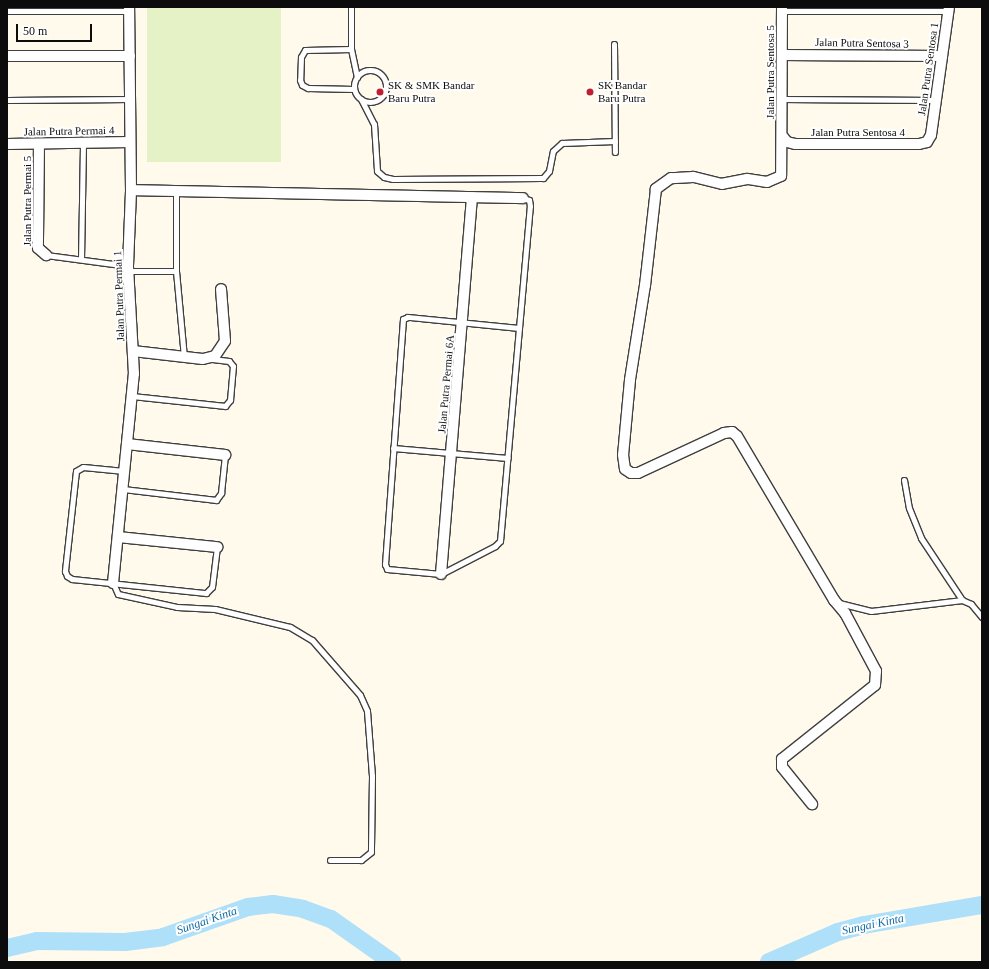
<!DOCTYPE html>
<style>
body{margin:0}
#map{position:relative;width:989px;height:969px;overflow:hidden;background:#fffaec;font-family:"Times New Roman",serif}
div>[style]{position:absolute}
.pitch>*{inset:0;background:#e4f2c6;transform-origin:0 0}
.river>*{height:18px;margin:-9px;padding:0 9px;transform-origin:9px;border-radius:9px;background:#aee0f9}
.roads{filter:drop-shadow(1px 0 #3f3f3f) drop-shadow(-1px 0 #3f3f3f) drop-shadow(0 1px #3f3f3f) drop-shadow(0 -1px #3f3f3f)}
.service>*{height:5px;margin:-2.5px;padding:0 2.5px;transform-origin:2.5px;border-radius:2.5px;background:#fff}
.service>.ring{margin:-2.5px;padding:0;box-sizing:content-box;background:none;border:5px solid #fff;border-radius:50%}
.minor>*{height:10px;margin:-5px;padding:0 5px;transform-origin:5px;border-radius:5px;background:#fff}
.dots>*{width:11px;height:11px;translate:-50% -50%;box-sizing:border-box;border:2px solid #fff;border-radius:50%}
span{translate:-50% -50%;white-space:nowrap;text-align:center;line-height:1.15;-webkit-text-stroke:4px #fff;paint-order:stroke}
.street-label{font-size:11px;color:#0c0c0c}
.poi-label{font-size:11px;color:#0c0c0c}
.left{translate:0 -50%;text-align:left}
.water-label{font-size:12px;color:#116aa3;font-style:italic}
.frame{position:absolute;inset:0;border:8px solid #0c0c0c;pointer-events:none}
.scale{position:absolute;left:16px;top:24px;width:76px;height:18px;box-sizing:border-box;border:2px solid #0c0c0c;border-top:0;padding-left:5px;font-size:12px;line-height:14px;white-space:nowrap;color:#0c0c0c;-webkit-text-stroke:3px #fff;paint-order:stroke}
</style>
<div id="map">
<div class="pitch">
<div style="left:147px;top:7px;width:134px;height:155px"></div>
</div>
<div class="river">
<div style="left:7px;top:948px;width:31px;rotate:-13deg"></div>
<div style="left:37px;top:941px;width:88px;rotate:0.7deg"></div>
<div style="left:125px;top:942px;width:38px;rotate:-7deg"></div>
<div style="left:163px;top:937px;width:90px;rotate:-19.4deg"></div>
<div style="left:248px;top:907px;width:25px;rotate:-7deg"></div>
<div style="left:273px;top:904px;width:30px;rotate:9deg"></div>
<div style="left:303px;top:909px;width:30px;rotate:20deg"></div>
<div style="left:331px;top:919px;width:75px;rotate:35.2deg"></div>
<div style="left:769px;top:962px;width:75px;rotate:-23.5deg"></div>
<div style="left:838px;top:932px;width:27px;rotate:-15deg"></div>
<div style="left:864px;top:925px;width:120px;rotate:-9.6deg"></div>
</div>
<div class="roads">
<div class="service">
<div style="left:351px;top:7px;width:42px;rotate:90deg"></div>
<div style="left:351px;top:49px;width:29px;rotate:78deg"></div>
<div style="left:7px;top:11px;width:122px"></div>
<div style="left:782px;top:11px;width:167px"></div>
<div style="left:614px;top:44px;width:108px;rotate:89.5deg"></div>
<div style="left:351px;top:49px;width:46px;rotate:178.8deg"></div>
<div style="left:305px;top:50px;width:8px;rotate:120deg"></div>
<div style="left:301px;top:57px;width:23px;rotate:92deg"></div>
<div style="left:300px;top:80px;width:5px;rotate:68deg"></div>
<div style="left:302px;top:85px;width:7px;rotate:27deg"></div>
<div style="left:308px;top:88px;width:46px;rotate:1.2deg"></div>
<div class="ring" style="left:354px;top:70px;width:27px;height:27px"></div>
<div style="left:361px;top:99px;width:28px;rotate:63deg"></div>
<div style="left:374px;top:124px;width:47px;rotate:86.3deg"></div>
<div style="left:377px;top:171px;width:9px;rotate:41deg"></div>
<div style="left:384px;top:177px;width:9px;rotate:13deg"></div>
<div style="left:393px;top:179px;width:150px;rotate:-0.4deg"></div>
<div style="left:543px;top:178px;width:9px;rotate:-49deg"></div>
<div style="left:549px;top:171px;width:20px;rotate:-79deg"></div>
<div style="left:553px;top:151px;width:12px;rotate:-42deg"></div>
<div style="left:562px;top:143px;width:53px;rotate:-2.2deg"></div>
<div style="left:782px;top:99px;width:154px;rotate:0.4deg"></div>
<div style="left:7px;top:100px;width:123px;rotate:-0.5deg"></div>
<div style="left:176px;top:191px;width:80px;rotate:90deg"></div>
<div style="left:176px;top:271px;width:86px;rotate:84.7deg"></div>
<div style="left:46px;top:255px;width:83px;rotate:7.6deg"></div>
<div style="left:81px;top:259px;width:116px;rotate:-89deg"></div>
<div style="left:128px;top:271px;width:48px"></div>
<div style="left:519px;top:328px;width:112px;rotate:-174.3deg"></div>
<div style="left:408px;top:317px;width:5px;rotate:158deg"></div>
<div style="left:403px;top:319px;width:246px;rotate:94.2deg"></div>
<div style="left:385px;top:564px;width:5px;rotate:68deg"></div>
<div style="left:387px;top:569px;width:54px;rotate:5.3deg"></div>
<div style="left:441px;top:574px;width:61px;rotate:-27.4deg"></div>
<div style="left:495px;top:546px;width:7px;rotate:-45deg"></div>
<div style="left:500px;top:541px;width:336px;rotate:-84.9deg"></div>
<div style="left:530px;top:206px;width:6px;rotate:-99deg"></div>
<div style="left:529px;top:200px;width:6px;rotate:-162deg"></div>
<div style="left:132px;top:396px;width:94px;rotate:6.1deg"></div>
<div style="left:225px;top:406px;width:8px;rotate:-50deg"></div>
<div style="left:230px;top:400px;width:34px;rotate:-85deg"></div>
<div style="left:233px;top:366px;width:6px;rotate:-129deg"></div>
<div style="left:229px;top:361px;width:17px;rotate:-173deg"></div>
<div style="left:393px;top:448px;width:115px;rotate:5deg"></div>
<div style="left:124px;top:471px;width:41px;rotate:-174.4deg"></div>
<div style="left:83px;top:467px;width:8px;rotate:150deg"></div>
<div style="left:76px;top:471px;width:101px;rotate:96.3deg"></div>
<div style="left:65px;top:571px;width:5px;rotate:68deg"></div>
<div style="left:67px;top:576px;width:6px;rotate:31deg"></div>
<div style="left:72px;top:579px;width:135px;rotate:6deg"></div>
<div style="left:206px;top:593px;width:8px;rotate:-45deg"></div>
<div style="left:212px;top:587px;width:40px;rotate:-82.9deg"></div>
<div style="left:904px;top:480px;width:28px;rotate:80deg"></div>
<div style="left:909px;top:508px;width:32px;rotate:68deg"></div>
<div style="left:921px;top:538px;width:74px;rotate:56.5deg"></div>
<div style="left:123px;top:489px;width:94px;rotate:6.7deg"></div>
<div style="left:216px;top:500px;width:9px;rotate:-54deg"></div>
<div style="left:221px;top:493px;width:38px;rotate:-84deg"></div>
<div style="left:113px;top:583px;width:12px;rotate:66deg"></div>
<div style="left:118px;top:594px;width:60px;rotate:12.4deg"></div>
<div style="left:177px;top:607px;width:38px;rotate:3deg"></div>
<div style="left:215px;top:609px;width:77px;rotate:13.5deg"></div>
<div style="left:290px;top:627px;width:26px;rotate:31deg"></div>
<div style="left:312px;top:640px;width:73px;rotate:48.9deg"></div>
<div style="left:360px;top:695px;width:17px;rotate:66deg"></div>
<div style="left:367px;top:711px;width:65px;rotate:85.6deg"></div>
<div style="left:372px;top:776px;width:76px;rotate:90.8deg"></div>
<div style="left:371px;top:852px;width:13px;rotate:141deg"></div>
<div style="left:361px;top:860px;width:31px;rotate:180deg"></div>
<div style="left:839px;top:603px;width:33px;rotate:14deg"></div>
<div style="left:871px;top:611px;width:92px;rotate:-6.9deg"></div>
<div style="left:962px;top:600px;width:10px;rotate:24deg"></div>
<div style="left:971px;top:604px;width:17px;rotate:50deg"></div>
</div>
<div class="minor">
<div style="left:782px;top:7px;width:169px;rotate:90.3deg"></div>
<div style="left:781px;top:176px;width:15px;rotate:157deg"></div>
<div style="left:767px;top:182px;width:20px;rotate:-171deg"></div>
<div style="left:747px;top:179px;width:25px;rotate:169deg"></div>
<div style="left:722px;top:184px;width:30px;rotate:-166deg"></div>
<div style="left:693px;top:177px;width:22px;rotate:177deg"></div>
<div style="left:671px;top:178px;width:19px;rotate:144deg"></div>
<div style="left:656px;top:189px;width:97px;rotate:96.5deg"></div>
<div style="left:645px;top:285px;width:96px;rotate:99deg"></div>
<div style="left:630px;top:380px;width:75px;rotate:95.3deg"></div>
<div style="left:623px;top:455px;width:14px;rotate:82deg"></div>
<div style="left:625px;top:469px;width:7px;rotate:34deg"></div>
<div style="left:631px;top:473px;width:7px"></div>
<div style="left:638px;top:473px;width:95px;rotate:-24.9deg"></div>
<div style="left:724px;top:433px;width:8px;rotate:-7deg"></div>
<div style="left:732px;top:432px;width:6px;rotate:39deg"></div>
<div style="left:737px;top:436px;width:191px;rotate:59.4deg"></div>
<div style="left:834px;top:600px;width:17px;rotate:50deg"></div>
<div style="left:845px;top:613px;width:66px;rotate:61.9deg"></div>
<div style="left:876px;top:671px;width:14px;rotate:94deg"></div>
<div style="left:875px;top:685px;width:119px;rotate:141.5deg"></div>
<div style="left:782px;top:759px;width:8px;rotate:90deg"></div>
<div style="left:782px;top:767px;width:48px;rotate:51deg"></div>
<div style="left:782px;top:55px;width:160px;rotate:0.4deg"></div>
<div style="left:7px;top:56px;width:123px"></div>
<div style="left:783px;top:137px;width:6px;rotate:51deg"></div>
<div style="left:787px;top:142px;width:8px;rotate:14deg"></div>
<div style="left:795px;top:144px;width:124px"></div>
<div style="left:919px;top:144px;width:8px;rotate:-14deg"></div>
<div style="left:927px;top:142px;width:8px;rotate:-60deg"></div>
<div style="left:931px;top:135px;width:129px;rotate:-82deg"></div>
<div style="left:7px;top:144px;width:123px;rotate:-0.9deg"></div>
<div style="left:39px;top:144px;width:104px;rotate:90.6deg"></div>
<div style="left:38px;top:248px;width:11px;rotate:41deg"></div>
<div style="left:131px;top:190px;width:392px;rotate:1.2deg"></div>
<div style="left:133px;top:351px;width:70px;rotate:6.5deg"></div>
<div style="left:203px;top:359px;width:12px;rotate:-14deg"></div>
<div style="left:215px;top:356px;width:18px;rotate:-56deg"></div>
<div style="left:225px;top:341px;width:52px;rotate:-94.4deg"></div>
<div style="left:127px;top:444px;width:99px;rotate:6.4deg"></div>
<div style="left:118px;top:537px;width:100px;rotate:5.8deg"></div>
<div style="left:441px;top:574px;width:378px;rotate:-85.3deg"></div>
<div style="left:113px;top:583px;width:210px;rotate:-84.3deg"></div>
<div style="left:134px;top:374px;width:108px;rotate:-93.2deg"></div>
<div style="left:128px;top:266px;width:76px;rotate:-87.7deg"></div>
<div style="left:131px;top:190px;width:183px;rotate:-90.6deg"></div>
</div>
</div>
<div class="dots">
<div style="left:380px;top:92px;background:#c21f2e"></div>
<div style="left:590px;top:92px;background:#c21f2e"></div>
</div>
<div class="street-label">
<span style="left:862px;top:43px;rotate:1deg">Jalan Putra Sentosa 3</span>
<span style="left:928px;top:69px;rotate:-82deg">Jalan Putra Sentosa 1</span>
<span style="left:770px;top:72px;rotate:-90deg">Jalan Putra Sentosa 5</span>
<span style="left:69px;top:131px;rotate:-1deg">Jalan Putra Permai 4</span>
<span style="left:858px;top:132px">Jalan Putra Sentosa 4</span>
<span style="left:27px;top:201px;rotate:-90deg">Jalan Putra Permai 5</span>
<span style="left:119px;top:296px;rotate:-92deg">Jalan Putra Permai 1</span>
<span style="left:446px;top:384px;rotate:-85deg">Jalan Putra Permai 6A</span>
</div>
<div class="poi-label">
<span class="left" style="left:388px;top:92px">SK &amp; SMK Bandar<br>Baru Putra</span>
<span class="left" style="left:598px;top:92px">SK Bandar<br>Baru Putra</span>
</div>
<div class="water-label">
<span style="left:207px;top:921px;rotate:-19deg">Sungai Kinta</span>
<span style="left:873px;top:925px;rotate:-12deg">Sungai Kinta</span>
</div>
<div class="frame"></div>
<div class="scale">50 m</div>
</div>
